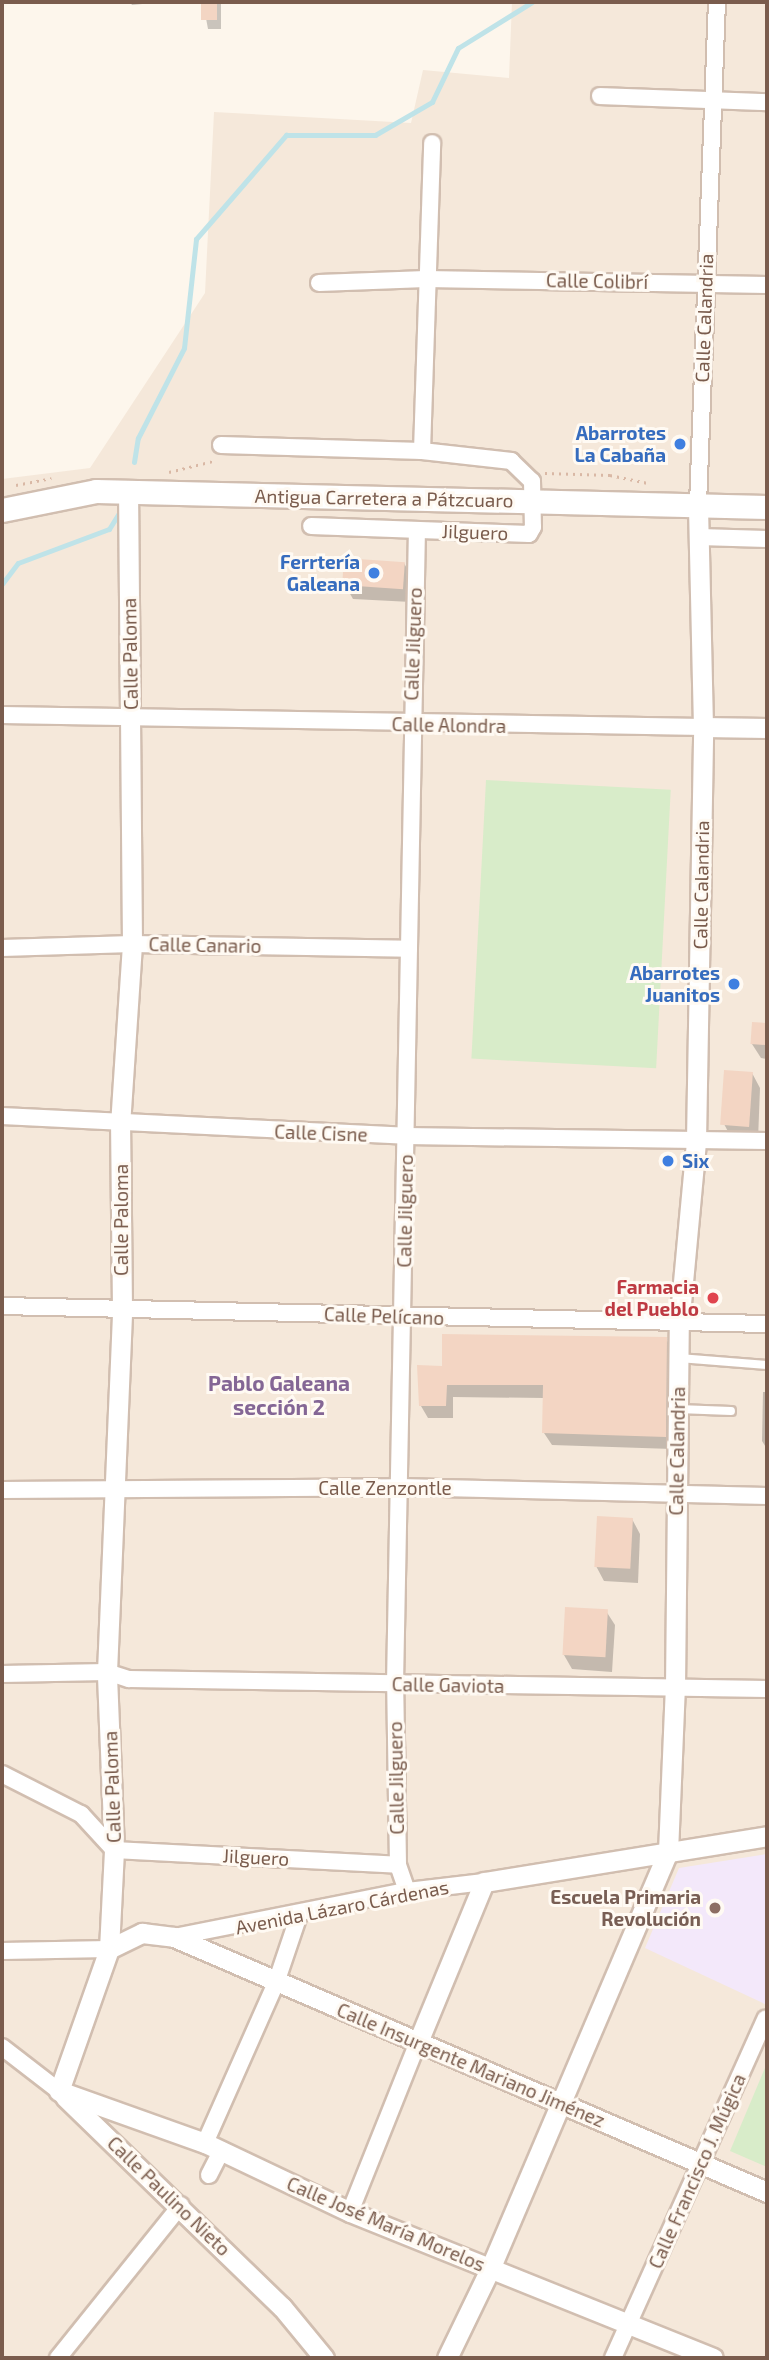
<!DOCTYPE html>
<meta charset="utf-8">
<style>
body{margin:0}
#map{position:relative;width:769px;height:2360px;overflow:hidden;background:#fdf6ec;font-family:"Exo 2",sans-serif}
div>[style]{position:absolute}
.residential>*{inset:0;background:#f5e8da}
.education>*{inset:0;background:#f3e8fa}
.green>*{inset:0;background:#d8ecc9;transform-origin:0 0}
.shadow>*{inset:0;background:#0003}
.stream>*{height:5px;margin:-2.5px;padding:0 2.5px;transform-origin:2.5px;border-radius:2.5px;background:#bfe3e8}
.building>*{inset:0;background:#f3d5c3;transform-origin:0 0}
.path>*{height:2.5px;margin-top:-1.25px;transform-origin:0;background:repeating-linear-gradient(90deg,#d9b8a5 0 2px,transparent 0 7px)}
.roads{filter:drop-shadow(2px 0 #d1beb0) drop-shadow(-2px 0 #d1beb0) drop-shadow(0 2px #d1beb0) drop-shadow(0 -2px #d1beb0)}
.service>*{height:8px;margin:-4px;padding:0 4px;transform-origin:4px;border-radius:4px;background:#fff}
.minor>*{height:16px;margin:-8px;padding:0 8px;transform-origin:8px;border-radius:8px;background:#fff}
.tertiary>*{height:19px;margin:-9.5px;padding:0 9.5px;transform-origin:9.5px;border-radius:9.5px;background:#fff}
.secondary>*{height:23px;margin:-11.5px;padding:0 11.5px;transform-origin:11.5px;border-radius:11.5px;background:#fff}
.dots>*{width:19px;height:19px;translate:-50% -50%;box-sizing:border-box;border:4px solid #fffaf3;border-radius:50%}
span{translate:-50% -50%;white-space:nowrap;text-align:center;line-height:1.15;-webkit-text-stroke:6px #fffaf3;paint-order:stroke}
.street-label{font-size:19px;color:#7a5c4d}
.shop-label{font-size:19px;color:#366cbe;font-weight:700}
.right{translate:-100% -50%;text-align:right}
.left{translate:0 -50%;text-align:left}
.health-label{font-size:19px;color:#be3a42;font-weight:700}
.education-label{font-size:19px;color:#785e54;font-weight:700}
.neighbourhood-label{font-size:21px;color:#846695;font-weight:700}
.frame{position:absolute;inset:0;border:4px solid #7a5c4d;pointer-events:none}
</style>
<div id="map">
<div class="residential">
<div style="clip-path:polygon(512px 2px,767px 2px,767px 2358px,2px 2358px,2px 479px,90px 468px,205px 293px,214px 112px,411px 123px,423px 70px,509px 78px)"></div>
</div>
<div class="education">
<div style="clip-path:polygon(767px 1854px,767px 2005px,645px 1948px,679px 1868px)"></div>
</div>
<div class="green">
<div style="left:486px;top:780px;width:185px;height:279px;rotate:3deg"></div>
<div style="clip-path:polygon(767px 2063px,767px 2167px,730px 2151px)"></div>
</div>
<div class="shadow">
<div style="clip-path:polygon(130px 2px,153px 2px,153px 3px,132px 5px)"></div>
<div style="clip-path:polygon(203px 2px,221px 2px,221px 29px,208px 29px)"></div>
<div style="clip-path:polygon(404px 563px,412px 578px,411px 602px,353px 599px,345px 585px)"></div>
<div style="clip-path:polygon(753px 1024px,767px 1025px,767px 1059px,761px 1058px,752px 1044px)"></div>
<div style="clip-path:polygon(752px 1073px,760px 1088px,758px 1140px,732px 1139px,724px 1124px)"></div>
<div style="clip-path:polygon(666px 1339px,673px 1352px,672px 1449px,552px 1445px,544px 1433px,544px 1398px,453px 1397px,453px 1418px,428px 1418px,421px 1406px,444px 1368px)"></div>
<div style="clip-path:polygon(763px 1392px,767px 1392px,767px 1449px,762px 1441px)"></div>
<div style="clip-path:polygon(632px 1519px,640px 1534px,638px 1583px,604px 1581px,596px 1566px)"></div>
<div style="clip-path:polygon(606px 1611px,615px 1625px,612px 1672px,572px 1669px,564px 1655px)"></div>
</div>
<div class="stream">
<div style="left:134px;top:462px;width:24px;rotate:-81deg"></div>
<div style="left:138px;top:438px;width:101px;rotate:-62.9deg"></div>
<div style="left:184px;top:348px;width:110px;rotate:-83.7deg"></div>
<div style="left:196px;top:239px;width:138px;rotate:-49.1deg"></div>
<div style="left:286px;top:135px;width:89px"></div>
<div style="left:375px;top:135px;width:66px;rotate:-30.1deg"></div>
<div style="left:432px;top:102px;width:60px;rotate:-64.3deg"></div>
<div style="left:458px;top:48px;width:87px;rotate:-31.9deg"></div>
<div style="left:2px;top:584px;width:26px;rotate:-53deg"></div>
<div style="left:18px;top:563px;width:97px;rotate:-20.5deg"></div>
<div style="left:109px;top:529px;width:22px;rotate:-58deg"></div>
</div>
<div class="building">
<div style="left:201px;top:2px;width:16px;height:18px"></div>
<div style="left:344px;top:558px;width:61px;height:27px;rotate:4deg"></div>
<div style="left:752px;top:1022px;width:15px;height:22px;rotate:4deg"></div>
<div style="left:724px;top:1070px;width:29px;height:55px;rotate:4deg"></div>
<div style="clip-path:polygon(442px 1334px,667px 1337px,666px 1437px,542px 1433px,543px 1385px,447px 1385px,446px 1406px,419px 1406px,417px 1365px,442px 1366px)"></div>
<div style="left:597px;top:1516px;width:36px;height:51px;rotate:3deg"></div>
<div style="left:565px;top:1607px;width:43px;height:48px;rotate:3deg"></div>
</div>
<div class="path">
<div style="left:169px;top:472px;width:45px;rotate:-14deg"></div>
<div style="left:545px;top:473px;width:65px;rotate:1.8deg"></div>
<div style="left:610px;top:475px;width:40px;rotate:12deg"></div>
<div style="left:16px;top:485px;width:36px;rotate:-11deg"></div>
</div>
<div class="roads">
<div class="service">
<div style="left:679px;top:1358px;width:88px;rotate:4.5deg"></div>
<div style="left:678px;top:1409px;width:53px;rotate:2.2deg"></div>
</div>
<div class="minor">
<div style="left:600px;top:96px;width:167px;rotate:2.1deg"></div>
<div style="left:319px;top:283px;width:107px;rotate:-2.1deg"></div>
<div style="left:426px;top:279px;width:341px;rotate:1deg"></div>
<div style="left:221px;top:445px;width:201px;rotate:1.7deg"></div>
<div style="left:422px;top:451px;width:90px;rotate:6.4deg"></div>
<div style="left:511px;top:461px;width:29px;rotate:44deg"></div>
<div style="left:532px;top:481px;width:46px;rotate:88.8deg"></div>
<div style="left:533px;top:527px;width:8px;rotate:120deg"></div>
<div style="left:529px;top:534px;width:218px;rotate:-177.9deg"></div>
<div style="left:422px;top:451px;width:308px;rotate:-88.1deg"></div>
<div style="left:698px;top:505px;width:503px;rotate:-87.84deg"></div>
<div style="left:699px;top:537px;width:68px;rotate:1.7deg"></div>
<div style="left:2px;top:715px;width:701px;rotate:0.98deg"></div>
<div style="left:2px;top:948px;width:130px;rotate:-1.8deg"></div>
<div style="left:132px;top:944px;width:277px;rotate:1deg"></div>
<div style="left:2px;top:1116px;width:404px;rotate:2.8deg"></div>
<div style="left:406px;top:1136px;width:361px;rotate:0.8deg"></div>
<div style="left:2px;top:1306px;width:765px;rotate:1.35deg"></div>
<div style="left:2px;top:1490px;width:397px;rotate:-0.4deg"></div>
<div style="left:399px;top:1487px;width:368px;rotate:1.4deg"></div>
<div style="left:2px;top:1674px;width:105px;rotate:-1.1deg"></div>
<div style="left:107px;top:1672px;width:23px;rotate:18deg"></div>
<div style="left:129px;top:1679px;width:638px;rotate:0.9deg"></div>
<div style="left:2px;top:1774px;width:89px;rotate:26.9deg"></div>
<div style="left:81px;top:1814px;width:49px;rotate:47.5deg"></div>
<div style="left:114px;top:1850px;width:284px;rotate:3deg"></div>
<div style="left:407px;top:1891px;width:28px;rotate:-109deg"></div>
<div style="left:398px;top:1865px;width:181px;rotate:-90.9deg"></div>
<div style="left:395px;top:1684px;width:1154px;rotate:-88.91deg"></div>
<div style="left:174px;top:1937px;width:237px;rotate:-11.2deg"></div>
<div style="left:407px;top:1891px;width:78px;rotate:-6.7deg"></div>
<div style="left:2px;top:1951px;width:107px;rotate:-1.1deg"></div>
<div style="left:2px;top:2047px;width:72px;rotate:37.7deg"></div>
<div style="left:205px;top:2143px;width:175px;rotate:-66.1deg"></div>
<div style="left:276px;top:1983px;width:72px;rotate:-71.3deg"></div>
<div style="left:209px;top:2175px;width:28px;rotate:-63deg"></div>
<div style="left:350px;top:2212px;width:183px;rotate:-68.2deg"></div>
<div style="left:58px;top:2358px;width:196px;rotate:-51.2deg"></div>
<div style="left:613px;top:2358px;width:372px;rotate:-65.8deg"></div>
</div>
<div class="tertiary">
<div style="left:703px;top:727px;width:64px;rotate:0.9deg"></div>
<div style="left:109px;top:1949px;width:37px;rotate:-26deg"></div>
<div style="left:142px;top:1933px;width:32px;rotate:7deg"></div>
<div style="left:174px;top:1937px;width:646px;rotate:23.27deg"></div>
<div style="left:418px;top:2042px;width:173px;rotate:-67.6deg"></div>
<div style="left:484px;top:1882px;width:287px;rotate:-9.2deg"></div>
<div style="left:59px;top:2091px;width:151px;rotate:-70.6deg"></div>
<div style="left:109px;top:1949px;width:99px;rotate:-87.1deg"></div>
<div style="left:114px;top:1850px;width:178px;rotate:-92.3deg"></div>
<div style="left:107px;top:1672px;width:363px;rotate:-87.6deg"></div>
<div style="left:122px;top:1309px;width:184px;rotate:-90.6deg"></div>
<div style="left:120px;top:1125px;width:181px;rotate:-86.2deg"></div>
<div style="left:132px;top:944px;width:453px;rotate:-90.5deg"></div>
<div style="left:59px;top:2091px;width:155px;rotate:19.6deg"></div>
<div style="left:205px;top:2143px;width:161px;rotate:25.4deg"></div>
<div style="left:350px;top:2212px;width:391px;rotate:21.9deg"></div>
<div style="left:65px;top:2097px;width:302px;rotate:44.1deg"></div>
<div style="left:282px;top:2307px;width:66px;rotate:50.5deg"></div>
<div style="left:447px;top:2358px;width:99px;rotate:-64.2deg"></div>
<div style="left:490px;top:2269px;width:453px;rotate:-66.9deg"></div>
<div style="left:668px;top:1852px;width:164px;rotate:-87.6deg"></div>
<div style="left:675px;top:1688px;width:363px;rotate:-89.4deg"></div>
<div style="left:679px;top:1325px;width:185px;rotate:-84.7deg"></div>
<div style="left:696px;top:1141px;width:414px;rotate:-89deg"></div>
<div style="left:703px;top:727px;width:222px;rotate:-91.3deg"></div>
</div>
<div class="secondary">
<div style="left:2px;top:510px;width:96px;rotate:-11.4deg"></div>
<div style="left:96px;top:491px;width:671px;rotate:1.37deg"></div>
</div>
</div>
<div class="dots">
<div style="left:680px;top:444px;background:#3f7fe0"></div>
<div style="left:374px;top:573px;background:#3f7fe0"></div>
<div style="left:734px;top:984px;background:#3f7fe0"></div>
<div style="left:668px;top:1161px;background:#3f7fe0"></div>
<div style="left:713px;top:1298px;background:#e0444e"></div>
<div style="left:715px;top:1908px;background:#8d6e63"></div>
</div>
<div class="street-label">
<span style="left:597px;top:281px;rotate:1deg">Calle Colibrí</span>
<span style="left:704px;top:318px;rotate:-88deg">Calle Calandria</span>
<span style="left:384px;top:498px;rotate:1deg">Antigua Carretera a Pátzcuaro</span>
<span style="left:475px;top:532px;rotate:2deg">Jilguero</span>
<span style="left:413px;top:644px;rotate:-88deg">Calle Jilguero</span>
<span style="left:130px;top:654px;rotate:-91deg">Calle Paloma</span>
<span style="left:449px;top:725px;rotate:1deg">Calle Alondra</span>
<span style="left:701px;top:885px;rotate:-89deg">Calle Calandria</span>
<span style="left:205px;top:945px;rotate:1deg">Calle Canario</span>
<span style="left:321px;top:1133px;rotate:2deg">Calle Cisne</span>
<span style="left:405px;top:1211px;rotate:-89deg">Calle Jilguero</span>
<span style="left:121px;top:1220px;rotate:-90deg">Calle Paloma</span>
<span style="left:384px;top:1316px;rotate:2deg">Calle Pelícano</span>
<span style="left:677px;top:1451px;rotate:-89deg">Calle Calandria</span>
<span style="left:385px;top:1488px">Calle Zenzontle</span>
<span style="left:448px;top:1685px;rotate:1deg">Calle Gaviota</span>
<span style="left:396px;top:1778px;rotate:-91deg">Calle Jilguero</span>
<span style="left:112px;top:1787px;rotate:-92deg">Calle Paloma</span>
<span style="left:256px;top:1857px;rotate:3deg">Jilguero</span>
<span style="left:342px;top:1907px;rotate:-11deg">Avenida Lázaro Cárdenas</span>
<span style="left:471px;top:2065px;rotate:23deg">Calle Insurgente Mariano Jiménez</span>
<span style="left:697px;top:2171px;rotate:-66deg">Calle Francisco J. Múgica</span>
<span style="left:169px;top:2196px;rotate:44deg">Calle Paulino Nieto</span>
<span style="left:386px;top:2224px;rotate:23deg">Calle José María Morelos</span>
</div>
<div class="shop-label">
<span class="right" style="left:666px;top:444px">Abarrotes<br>La Cabaña</span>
<span class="right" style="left:360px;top:573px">Ferrtería<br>Galeana</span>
<span class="right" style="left:720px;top:984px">Abarrotes<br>Juanitos</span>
<span class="left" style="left:682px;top:1161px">Six</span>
</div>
<div class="health-label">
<span class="right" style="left:699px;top:1298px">Farmacia<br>del Pueblo</span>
</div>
<div class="education-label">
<span class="right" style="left:701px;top:1908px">Escuela Primaria<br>Revolución</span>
</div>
<div class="neighbourhood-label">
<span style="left:279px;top:1395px">Pablo Galeana<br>sección 2</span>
</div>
<div class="frame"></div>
</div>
